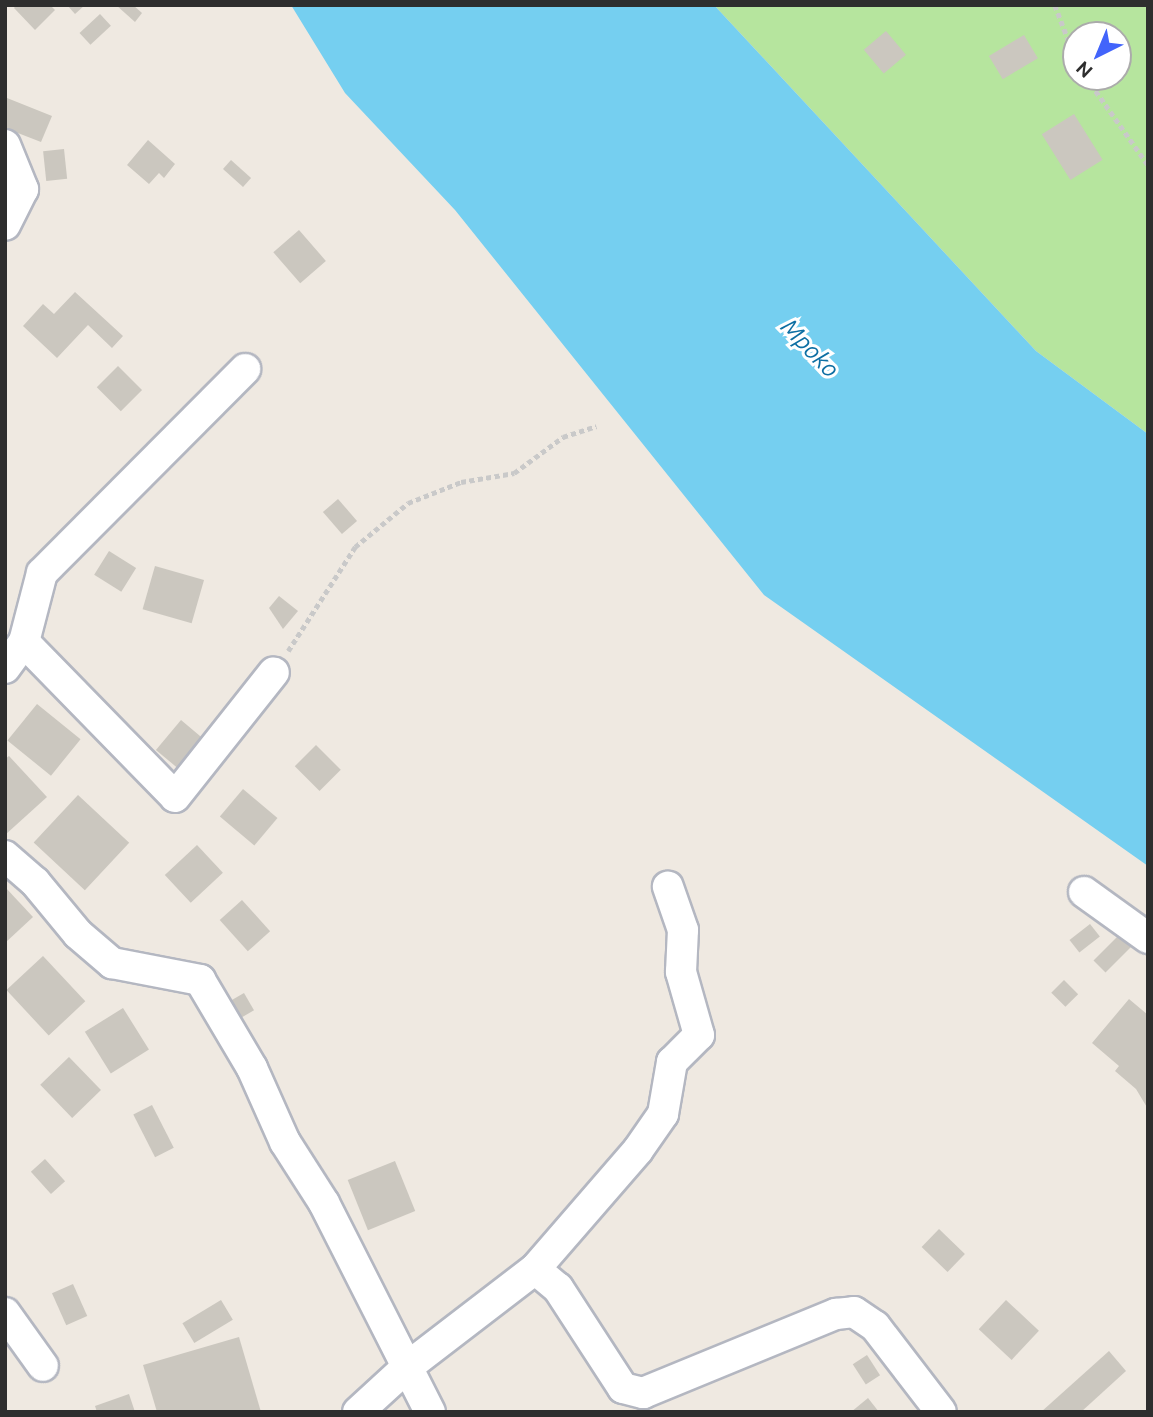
<!DOCTYPE html>
<style>
body{margin:0}
#map{position:relative;width:1153px;height:1417px;overflow:hidden;background:#efe9e1;font-family:Ubuntu,sans-serif}
div>[style]{position:absolute}
.green>*{inset:0;background:#b6e59e}
.water>*{inset:0;background:#75cff0}
.building>*{inset:0;background:#cbc7bf;transform-origin:0 0}
.path>*{height:4.5px;margin-top:-2.25px;transform-origin:0;background:repeating-linear-gradient(90deg,#c9c9c9 0 5px,transparent 0 8.5px)}
.roads{filter:drop-shadow(2px 0 #b4b7c1) drop-shadow(-2px 0 #b4b7c1) drop-shadow(0 2px #b4b7c1) drop-shadow(0 -2px #b4b7c1)}
.minor>*{height:30px;margin:-15px;padding:0 15px;transform-origin:15px;border-radius:15px;background:#fff}
span{translate:-50% -50%;white-space:nowrap;text-align:center;line-height:1.15;-webkit-text-stroke:6px #fff;paint-order:stroke}
.water-label{font-size:24px;color:#0d6fa3;font-style:italic}
.frame{position:absolute;inset:0;border:7px solid #2e2e2e;pointer-events:none}
.north{position:absolute;left:1062px;top:21px;width:70px;height:70px;box-sizing:border-box;background:#fff;border:2px solid #ababab;border-radius:50%;rotate:223deg;font-size:19px;font-weight:700;line-height:28px;text-align:center;color:#2e2e2e}
.north::after{content:'';display:block;margin:auto;width:24px;height:32px;background:#4264fb;clip-path:polygon(50% 0,100% 100%,50% 72%,0 100%)}
</style>
<div id="map">
<div class="green">
<div style="clip-path:polygon(evenodd,714px 5px,1148px 5px,1148px 434px,1036px 351px,714px 5px,1076px 35px,1118px 35px,1118px 77px,1076px 77px,1076px 35px)"></div>
</div>
<div class="water">
<div style="clip-path:polygon(291px 5px,714px 5px,1036px 351px,1148px 434px,1148px 866px,764px 595px,455px 210px,345px 93px)"></div>
</div>
<div class="building">
<div style="clip-path:polygon(16px 5px,50px 5px,55px 10px,35px 30px,14px 8px)"></div>
<div style="clip-path:polygon(67px 5px,85px 5px,75px 14px)"></div>
<div style="clip-path:polygon(116px 5px,133px 5px,142px 13px,135px 22px)"></div>
<div style="left:100px;top:14px;width:16px;height:28px;rotate:47deg"></div>
<div style="left:886px;top:31px;width:31px;height:29px;rotate:50deg"></div>
<div style="left:1024px;top:35px;width:27px;height:41px;rotate:59deg"></div>
<div style="clip-path:polygon(7px 98px,52px 116px,41px 142px,5px 128px)"></div>
<div style="left:1074px;top:114px;width:54px;height:38px;rotate:58deg"></div>
<div style="clip-path:polygon(148px 140px,175px 164px,164px 178px,159px 173px,149px 184px,127px 165px)"></div>
<div style="left:64px;top:149px;width:30px;height:21px;rotate:84deg"></div>
<div style="left:231px;top:160px;width:27px;height:12px;rotate:42deg"></div>
<div style="left:299px;top:230px;width:41px;height:34px;rotate:49deg"></div>
<div style="clip-path:polygon(75px 292px,123px 336px,112px 348px,88px 325px,57px 358px,23px 326px,43px 304px,54px 314px)"></div>
<div style="left:118px;top:366px;width:34px;height:30px;rotate:45deg"></div>
<div style="left:338px;top:499px;width:29px;height:20px;rotate:49deg"></div>
<div style="left:109px;top:551px;width:32px;height:28px;rotate:32deg"></div>
<div style="left:155px;top:566px;width:51px;height:45px;rotate:16deg"></div>
<div style="clip-path:polygon(279px 596px,298px 611px,283px 629px,269px 608px)"></div>
<div style="left:37px;top:704px;width:56px;height:47px;rotate:39deg"></div>
<div style="left:181px;top:720px;width:52px;height:39px;rotate:40deg"></div>
<div style="left:316px;top:745px;width:35px;height:30px;rotate:45deg"></div>
<div style="clip-path:polygon(9px 756px,47px 797px,5px 835px,5px 759px)"></div>
<div style="left:243px;top:789px;width:45px;height:36px;rotate:40deg"></div>
<div style="left:78px;top:795px;width:70px;height:65px;rotate:43deg"></div>
<div style="left:197px;top:845px;width:38px;height:44px;rotate:47deg"></div>
<div style="clip-path:polygon(5px 887px,33px 917px,5px 943px)"></div>
<div style="left:242px;top:900px;width:42px;height:30px;rotate:48deg"></div>
<div style="left:1090px;top:924px;width:16px;height:26px;rotate:52deg"></div>
<div style="left:1126px;top:928px;width:17px;height:46px;rotate:45deg"></div>
<div style="left:43px;top:956px;width:62px;height:50px;rotate:47deg"></div>
<div style="left:1064px;top:980px;width:20px;height:18px;rotate:45deg"></div>
<div style="left:244px;top:993px;width:20px;height:17px;rotate:60deg"></div>
<div style="clip-path:polygon(1129px 999px,1148px 1015px,1148px 1109px,1136px 1089px,1115px 1071px,1119px 1066px,1092px 1043px)"></div>
<div style="left:123px;top:1008px;width:49px;height:45px;rotate:58deg"></div>
<div style="left:69px;top:1057px;width:46px;height:40px;rotate:46deg"></div>
<div style="left:152px;top:1105px;width:48px;height:21px;rotate:63deg"></div>
<div style="left:45px;top:1159px;width:30px;height:19px;rotate:48deg"></div>
<div style="left:395px;top:1161px;width:54px;height:51px;rotate:68deg"></div>
<div style="left:939px;top:1229px;width:36px;height:25px;rotate:44deg"></div>
<div style="left:73px;top:1284px;width:35px;height:23px;rotate:66deg"></div>
<div style="left:221px;top:1300px;width:23px;height:45px;rotate:59deg"></div>
<div style="left:1006px;top:1300px;width:45px;height:40px;rotate:43deg"></div>
<div style="clip-path:polygon(239px 1337px,261px 1412px,157px 1412px,143px 1365px)"></div>
<div style="clip-path:polygon(1109px 1351px,1126px 1371px,1081px 1412px,1041px 1412px)"></div>
<div style="left:867px;top:1355px;width:24px;height:17px;rotate:57deg"></div>
<div style="clip-path:polygon(129px 1394px,135px 1412px,97px 1412px,95px 1406px)"></div>
<div style="clip-path:polygon(868px 1398px,879px 1412px,851px 1412px)"></div>
</div>
<div class="path">
<div style="left:1055px;top:5px;width:59px;rotate:69.1deg"></div>
<div style="left:1086px;top:77px;width:108px;rotate:54.8deg"></div>
<div style="left:288px;top:651px;width:124px;rotate:-57.2deg"></div>
<div style="left:355px;top:547px;width:69px;rotate:-39.7deg"></div>
<div style="left:408px;top:503px;width:57px;rotate:-21.6deg"></div>
<div style="left:461px;top:482px;width:54px;rotate:-9.6deg"></div>
<div style="left:514px;top:473px;width:61px;rotate:-36.3deg"></div>
<div style="left:563px;top:437px;width:35px;rotate:-18deg"></div>
</div>
<div class="roads">
<div class="minor">
<div style="left:5px;top:145px;width:48px;rotate:67.8deg"></div>
<div style="left:23px;top:189px;width:40px;rotate:116.6deg"></div>
<div style="left:24px;top:642px;width:216px;rotate:45.7deg"></div>
<div style="left:175px;top:797px;width:159px;rotate:-51.6deg"></div>
<div style="left:5px;top:668px;width:32px;rotate:-54deg"></div>
<div style="left:24px;top:642px;width:71px;rotate:-75.4deg"></div>
<div style="left:42px;top:573px;width:288px;rotate:-45.1deg"></div>
<div style="left:5px;top:856px;width:40px;rotate:41deg"></div>
<div style="left:35px;top:882px;width:67px;rotate:50.4deg"></div>
<div style="left:78px;top:934px;width:45px;rotate:40.5deg"></div>
<div style="left:112px;top:963px;width:90px;rotate:10.9deg"></div>
<div style="left:200px;top:980px;width:102px;rotate:59.4deg"></div>
<div style="left:252px;top:1068px;width:81px;rotate:66deg"></div>
<div style="left:285px;top:1142px;width:72px;rotate:57.4deg"></div>
<div style="left:324px;top:1203px;width:234px;rotate:63.1deg"></div>
<div style="left:1084px;top:892px;width:79px;rotate:35.7deg"></div>
<div style="left:535px;top:1269px;width:30px;rotate:40deg"></div>
<div style="left:558px;top:1288px;width:119px;rotate:57deg"></div>
<div style="left:623px;top:1388px;width:21px;rotate:14deg"></div>
<div style="left:643px;top:1393px;width:209px;rotate:-22.3deg"></div>
<div style="left:836px;top:1314px;width:18px;rotate:-6deg"></div>
<div style="left:854px;top:1312px;width:25px;rotate:34deg"></div>
<div style="left:875px;top:1326px;width:108px;rotate:52.5deg"></div>
<div style="left:5px;top:1313px;width:65px;rotate:54.4deg"></div>
<div style="left:358px;top:1412px;width:65px;rotate:-42.5deg"></div>
<div style="left:406px;top:1368px;width:163px;rotate:-37.5deg"></div>
<div style="left:535px;top:1269px;width:157px;rotate:-49.1deg"></div>
<div style="left:638px;top:1150px;width:44px;rotate:-55.2deg"></div>
<div style="left:663px;top:1114px;width:53px;rotate:-80.2deg"></div>
<div style="left:672px;top:1062px;width:38px;rotate:-45deg"></div>
<div style="left:699px;top:1035px;width:66px;rotate:-105.9deg"></div>
<div style="left:681px;top:972px;width:42px;rotate:-87.3deg"></div>
<div style="left:683px;top:930px;width:46px;rotate:-109.2deg"></div>
</div>
</div>
<div class="water-label">
<span style="left:810px;top:348px;rotate:46deg">Mpoko</span>
</div>
<div class="frame"></div>
<div class="north">N</div>
</div>
